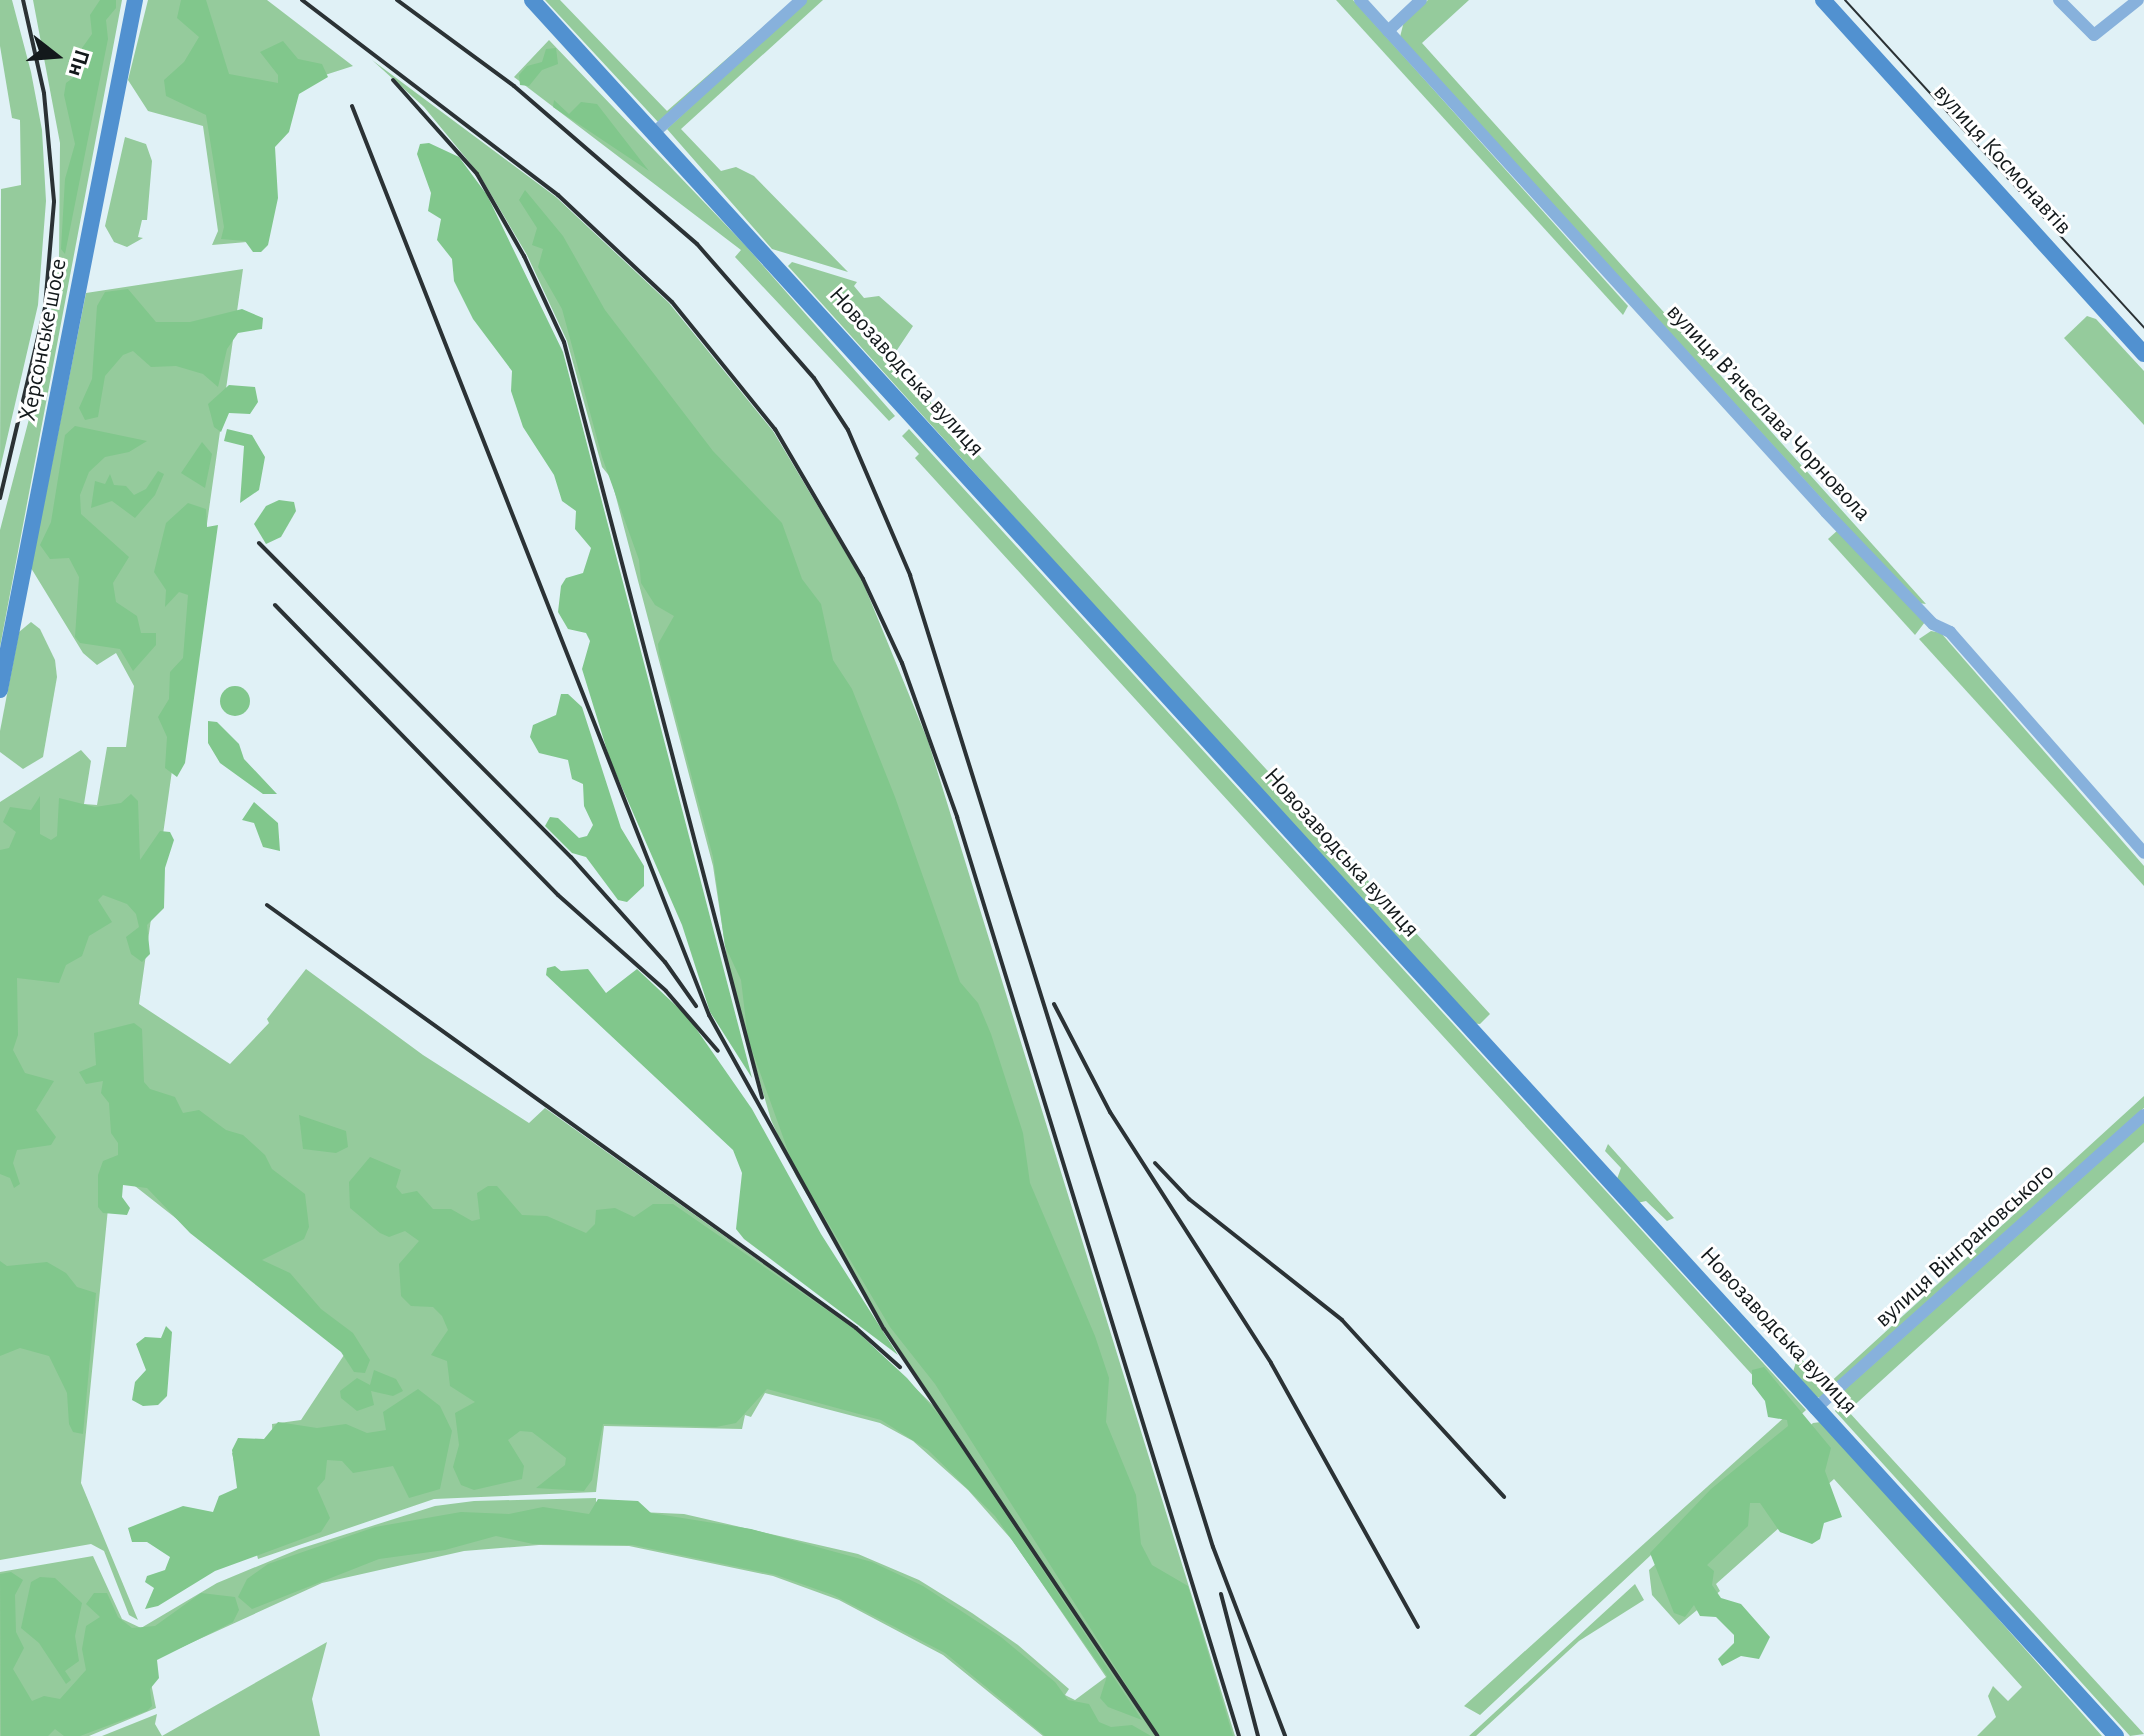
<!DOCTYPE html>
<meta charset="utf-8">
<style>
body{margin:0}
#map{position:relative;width:2144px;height:1736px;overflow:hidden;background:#e0f1f6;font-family:"Alegreya Sans",sans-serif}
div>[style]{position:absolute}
.green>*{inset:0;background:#95cb9c}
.forest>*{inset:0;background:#81c78c}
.round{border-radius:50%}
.street>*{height:12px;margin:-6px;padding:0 6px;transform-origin:6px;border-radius:6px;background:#87b1dc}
.secondary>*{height:16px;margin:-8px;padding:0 8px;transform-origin:8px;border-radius:8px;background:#5191d0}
.tram>*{height:2px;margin:-1px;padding:0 1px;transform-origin:1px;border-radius:1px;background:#2b3235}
.rail>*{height:4px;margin:-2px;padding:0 2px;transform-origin:2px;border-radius:2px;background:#2b3235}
span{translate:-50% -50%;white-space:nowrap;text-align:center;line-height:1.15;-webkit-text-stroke:6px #fff;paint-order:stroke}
.street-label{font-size:24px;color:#13191b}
.north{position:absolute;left:16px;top:16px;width:80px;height:80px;-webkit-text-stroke:6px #fff;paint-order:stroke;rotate:107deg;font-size:22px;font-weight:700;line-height:32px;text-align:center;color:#13191b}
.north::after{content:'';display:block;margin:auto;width:28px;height:36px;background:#13191b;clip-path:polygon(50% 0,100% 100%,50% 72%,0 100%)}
</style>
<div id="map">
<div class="green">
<div style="clip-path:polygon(0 0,12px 0,31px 72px,42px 130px,46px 201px,38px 305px,0 469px,1px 189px,21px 185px,20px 120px,12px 118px,0 46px)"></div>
<div style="clip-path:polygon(33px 0,122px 0,0 647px,0 530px,40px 377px,59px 263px,60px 143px)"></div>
<div style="clip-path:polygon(148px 0,267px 0,353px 66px,269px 93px,247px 242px,212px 245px,218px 231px,203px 126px,148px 111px,128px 80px)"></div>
<div style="clip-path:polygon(545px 0,560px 0,667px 111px,794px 0,658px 122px)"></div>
<div style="clip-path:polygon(806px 0,823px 0,681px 129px,721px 171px,736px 167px,754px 176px,848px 272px,772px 249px,667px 129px)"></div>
<div style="clip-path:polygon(1336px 0,1353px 0,1628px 306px,1623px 315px)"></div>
<div style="clip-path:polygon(1428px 0,1469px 0,1422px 43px,1926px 604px,1918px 603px,1830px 508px,1400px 37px,1404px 21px)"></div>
<div style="clip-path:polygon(549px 40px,745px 245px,895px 416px,889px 421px,735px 257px,741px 250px,514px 77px)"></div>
<div style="clip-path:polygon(372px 60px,556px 197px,669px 303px,773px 431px,862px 580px,928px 741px,1235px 1736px,1158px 1736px,886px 1329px,796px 1176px,771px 1120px,730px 979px,713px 866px,611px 478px,602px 467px,567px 341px,527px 255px,479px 174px,424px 107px)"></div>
<div style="clip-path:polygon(125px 137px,146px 144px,152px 161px,147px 220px,142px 220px,138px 237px,143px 238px,127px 247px,114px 242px,105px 226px)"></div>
<div style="clip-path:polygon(792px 262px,857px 282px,854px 286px,864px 298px,879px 296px,913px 326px,891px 359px,1490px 1014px,1480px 1024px,1470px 1023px,788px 266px)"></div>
<div style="clip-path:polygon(243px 269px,139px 1004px,230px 1064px,269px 1023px,267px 1019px,306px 969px,423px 1055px,529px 1123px,545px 1108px,855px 1329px,946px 1418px,1156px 1736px,1043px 1736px,943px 1655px,839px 1600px,773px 1576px,629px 1546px,539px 1545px,464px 1551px,322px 1583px,147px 1663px,156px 1708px,89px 1736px,0 1736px,0 1572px,93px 1556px,122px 1619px,141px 1628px,217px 1583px,299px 1549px,435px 1506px,474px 1501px,596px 1498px,596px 1510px,684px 1514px,858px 1554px,919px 1580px,972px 1613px,1018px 1645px,1069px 1689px,1065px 1695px,1075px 1700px,1106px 1677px,1012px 1540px,968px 1490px,913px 1441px,880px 1423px,765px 1393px,751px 1417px,745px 1415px,742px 1429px,604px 1426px,596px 1492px,434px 1499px,258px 1559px,232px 1453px,273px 1449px,272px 1424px,301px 1420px,346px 1352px,112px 1168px,81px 1483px,138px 1620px,129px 1615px,104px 1551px,91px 1544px,0 1560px,0 802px,81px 750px,91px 761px,84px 804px,97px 805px,107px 747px,126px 747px,134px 686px,116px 653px,97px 665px,83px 653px,31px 568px,86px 293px)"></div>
<div style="clip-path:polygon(2087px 316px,2096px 319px,2144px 371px,2144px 425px,2064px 338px)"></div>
<div style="clip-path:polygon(909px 429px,1806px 1410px,1480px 1715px,1464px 1706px,1788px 1414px,915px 458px,919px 454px,902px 436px)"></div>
<div style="clip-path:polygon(1838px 530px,1925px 622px,1915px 635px,1828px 539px)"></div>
<div style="clip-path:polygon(31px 622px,40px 629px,55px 660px,57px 677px,43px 757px,23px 769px,0 752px,0 731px,19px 632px)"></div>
<div style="clip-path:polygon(1931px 631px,1941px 633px,2144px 866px,2144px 886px,1919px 639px)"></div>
<div style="clip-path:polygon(2144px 1096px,2144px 1108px,1823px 1398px,1814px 1397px,1793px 1372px,1798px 1355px,1826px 1386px)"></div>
<div style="clip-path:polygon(2144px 1122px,2144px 1142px,1848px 1411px,2144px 1734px,2130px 1736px,1835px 1411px,1841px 1393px)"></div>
<div style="clip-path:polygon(1608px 1144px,1674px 1218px,1667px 1221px,1646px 1201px,1637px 1203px,1617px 1179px,1621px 1168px,1605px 1151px)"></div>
<div style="clip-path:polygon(1821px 1422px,1831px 1430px,2102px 1736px,1977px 1736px,1996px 1717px,1988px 1696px,1993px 1686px,2008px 1701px,2022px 1687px,1834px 1479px,1716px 1584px,1720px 1591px,1679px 1625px,1652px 1595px,1649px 1570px,1813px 1423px)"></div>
<div style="clip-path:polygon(1635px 1584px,1644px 1600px,1579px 1641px,1476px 1736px,1469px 1736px)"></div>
<div style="clip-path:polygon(327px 1642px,312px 1699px,320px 1736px,102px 1736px,157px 1714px,155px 1724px,162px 1736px)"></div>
</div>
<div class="forest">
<div style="clip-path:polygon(100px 0,116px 0,116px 8px,106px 20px,108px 39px,65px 254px,61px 249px,65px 179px,75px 144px,64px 95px,66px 83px,85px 69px,82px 48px,92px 34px,90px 15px)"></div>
<div style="clip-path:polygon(181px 0,206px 0,229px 74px,278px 83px,278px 75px,260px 52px,283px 41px,298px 59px,322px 64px,328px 77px,299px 94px,289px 132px,275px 147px,278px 198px,268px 245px,261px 252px,253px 252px,245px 241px,221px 239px,224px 227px,206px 115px,166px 96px,164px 80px,184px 62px,199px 37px,177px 18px)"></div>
<div style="clip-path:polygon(556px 48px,558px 64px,542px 70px,529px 86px,520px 85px,519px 75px,527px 66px,542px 62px,546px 49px)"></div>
<div style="clip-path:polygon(554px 100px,569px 114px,581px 102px,597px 104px,649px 171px,553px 107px)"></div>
<div style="clip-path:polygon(429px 143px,459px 157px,487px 195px,563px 352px,752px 1078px,710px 1012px,682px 925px,610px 760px,582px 669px,590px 641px,586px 633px,568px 629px,558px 612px,561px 586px,566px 578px,583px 573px,591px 548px,575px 529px,576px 511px,562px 501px,554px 475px,523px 427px,511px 391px,512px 371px,473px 319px,454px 281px,452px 259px,437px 240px,441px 219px,428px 211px,431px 193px,417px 154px,420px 144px)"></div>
<div style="clip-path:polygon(525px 190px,563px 236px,605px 310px,713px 451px,782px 523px,802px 579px,821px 604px,833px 660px,852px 689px,895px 797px,960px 982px,978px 1003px,991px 1034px,1023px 1133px,1030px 1183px,1095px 1336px,1109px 1378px,1106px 1422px,1136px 1495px,1141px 1544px,1152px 1565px,1188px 1586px,1233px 1736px,1159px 1736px,935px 1384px,890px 1327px,792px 1162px,748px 1039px,741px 980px,725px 946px,713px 857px,659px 654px,658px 644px,674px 616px,655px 605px,641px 583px,639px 560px,602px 457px,562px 309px,538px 267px,543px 249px,532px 245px,537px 228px,519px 200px)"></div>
<div style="clip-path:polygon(128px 289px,156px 322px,190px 322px,242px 309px,263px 318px,262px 329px,238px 333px,227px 349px,218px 387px,203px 374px,176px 366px,151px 367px,133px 351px,123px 355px,105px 376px,98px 417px,85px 420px,79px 408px,92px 379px,97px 306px,105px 292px)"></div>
<div style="clip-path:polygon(229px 385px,255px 387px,258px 402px,250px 414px,229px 413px,221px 432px,214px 427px,208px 404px)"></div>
<div style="clip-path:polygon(75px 426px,147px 441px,129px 452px,105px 457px,89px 472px,80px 495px,81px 514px,129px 557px,113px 583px,116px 602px,137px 616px,141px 633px,156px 633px,156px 645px,133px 671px,120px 649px,80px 643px,75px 637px,79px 577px,69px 558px,50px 559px,40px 545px,51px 522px,65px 435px)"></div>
<div style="clip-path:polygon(227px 429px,252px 435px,265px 457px,259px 490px,240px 503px,244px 446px,224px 441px)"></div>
<div style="clip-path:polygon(202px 442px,212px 454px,205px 488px,181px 473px)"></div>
<div style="clip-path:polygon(158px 471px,164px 474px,155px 495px,135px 518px,112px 501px,91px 508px,95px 481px,105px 484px,110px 474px,114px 485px,126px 486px,134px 495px,146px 489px)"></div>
<div style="clip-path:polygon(279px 500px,294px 502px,296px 511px,281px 537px,266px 544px,254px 524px,266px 506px)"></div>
<div style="clip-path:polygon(188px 503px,206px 509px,207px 527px,218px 525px,185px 763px,177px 777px,165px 768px,167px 737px,158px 717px,169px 699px,170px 672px,183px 658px,188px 595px,179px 592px,165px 607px,166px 590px,154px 572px,166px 523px)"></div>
<div class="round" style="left:220px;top:686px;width:30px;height:30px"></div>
<div style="clip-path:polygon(561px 694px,568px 694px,582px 707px,621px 828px,644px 866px,644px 886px,627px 902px,618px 900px,586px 857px,572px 853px,545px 826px,550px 817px,558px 818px,579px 838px,587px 836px,593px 825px,584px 806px,583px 784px,572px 779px,568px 760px,539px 753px,530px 737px,533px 725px,556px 715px)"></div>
<div style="clip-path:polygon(208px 721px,217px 722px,239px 744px,244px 759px,277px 794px,263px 794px,220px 763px,208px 743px)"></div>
<div style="clip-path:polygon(131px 794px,138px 801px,140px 860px,160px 831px,170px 832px,174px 840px,165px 868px,164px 908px,147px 925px,150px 954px,142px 962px,131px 954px,126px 937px,139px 927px,136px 914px,127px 904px,103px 895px,98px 900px,112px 922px,89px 936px,82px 956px,66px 965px,59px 983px,17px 978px,18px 1035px,13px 1050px,25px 1073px,54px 1081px,36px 1110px,56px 1137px,51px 1145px,17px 1150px,13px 1163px,20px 1184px,14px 1188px,10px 1178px,0 1174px,0 850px,9px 848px,16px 832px,3px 822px,10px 807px,31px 810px,40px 796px,40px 834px,51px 840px,57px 836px,59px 798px,95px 807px,121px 803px)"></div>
<div style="clip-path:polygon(254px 802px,278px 823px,280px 851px,263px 847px,254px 823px,242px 820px)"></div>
<div style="clip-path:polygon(555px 966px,561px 971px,588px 969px,606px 993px,637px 969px,688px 1017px,752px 1109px,821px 1234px,898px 1355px,744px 1239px,736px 1229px,742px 1173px,733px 1150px,546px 975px,547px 968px)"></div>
<div style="clip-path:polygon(134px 1023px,142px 1029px,144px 1082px,150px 1089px,175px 1097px,183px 1113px,199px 1110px,226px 1130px,243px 1135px,265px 1155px,272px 1169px,305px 1194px,309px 1227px,304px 1239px,262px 1260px,290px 1273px,321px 1309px,353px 1333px,370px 1360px,365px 1373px,354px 1372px,341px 1352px,190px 1233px,147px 1188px,123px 1185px,122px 1197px,130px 1208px,127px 1215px,103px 1213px,98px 1207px,98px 1175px,103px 1161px,118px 1155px,118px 1143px,111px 1133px,109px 1103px,101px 1093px,103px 1081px,86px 1084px,79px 1072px,96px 1065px,94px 1033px)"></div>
<div style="clip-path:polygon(299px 1115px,346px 1131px,348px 1147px,336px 1153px,303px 1149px)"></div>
<div style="clip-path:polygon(370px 1157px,401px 1170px,396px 1187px,402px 1194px,417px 1191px,433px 1209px,451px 1209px,472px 1221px,480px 1219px,477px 1193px,488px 1186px,497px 1186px,522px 1215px,547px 1216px,586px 1233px,595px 1224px,596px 1210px,615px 1208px,634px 1217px,653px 1204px,673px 1204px,854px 1329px,907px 1378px,944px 1421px,1142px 1720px,1108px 1707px,1100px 1698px,1107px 1676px,995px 1516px,928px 1450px,881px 1420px,767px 1389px,736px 1423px,716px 1427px,603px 1424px,592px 1480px,584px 1491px,536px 1488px,565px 1465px,566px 1458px,532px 1432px,520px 1431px,508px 1440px,524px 1466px,522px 1479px,474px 1490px,461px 1485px,453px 1467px,459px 1445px,455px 1413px,475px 1402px,450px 1386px,447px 1361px,431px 1355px,448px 1330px,442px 1316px,433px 1307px,411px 1306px,401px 1296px,399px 1264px,419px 1241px,405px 1231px,389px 1237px,380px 1233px,350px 1208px,349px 1182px)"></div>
<div style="clip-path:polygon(0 1261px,7px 1266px,47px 1262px,66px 1273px,77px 1287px,96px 1293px,83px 1434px,73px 1432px,69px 1424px,67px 1393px,49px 1356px,20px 1348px,0 1356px)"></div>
<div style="clip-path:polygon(166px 1326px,172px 1332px,167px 1396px,158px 1405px,143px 1406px,132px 1400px,135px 1382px,146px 1370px,136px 1344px,145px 1337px,161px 1338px)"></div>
<div style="clip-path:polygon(1764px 1367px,1831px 1448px,1825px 1471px,1842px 1517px,1824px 1523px,1820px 1539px,1812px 1544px,1780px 1532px,1760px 1503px,1750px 1503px,1748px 1526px,1707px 1565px,1714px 1571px,1712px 1585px,1721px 1598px,1741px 1604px,1770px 1637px,1759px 1659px,1741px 1656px,1722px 1666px,1718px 1659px,1734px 1643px,1734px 1635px,1716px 1617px,1700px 1616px,1694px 1605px,1685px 1617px,1674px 1613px,1650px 1553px,1711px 1489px,1788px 1426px,1787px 1420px,1768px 1417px,1765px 1401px,1752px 1384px,1752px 1370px)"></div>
<div style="clip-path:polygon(374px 1370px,396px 1379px,403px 1391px,393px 1396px,371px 1391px,374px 1405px,357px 1411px,341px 1398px,340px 1391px,357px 1378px,370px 1385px)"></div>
<div style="clip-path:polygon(418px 1389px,440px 1406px,452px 1431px,440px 1489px,409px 1498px,393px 1466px,353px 1473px,342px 1461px,327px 1460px,325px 1479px,317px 1488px,330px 1518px,321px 1532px,215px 1571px,158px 1606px,145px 1609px,154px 1588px,145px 1582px,147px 1576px,165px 1570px,170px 1557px,147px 1542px,132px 1542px,128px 1528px,183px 1506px,213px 1512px,219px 1496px,237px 1488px,232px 1450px,238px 1438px,264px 1439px,278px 1422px,317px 1428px,346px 1424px,367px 1433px,386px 1430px,383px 1412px)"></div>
<div style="clip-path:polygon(598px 1499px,638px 1501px,651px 1513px,751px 1529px,872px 1562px,923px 1586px,1001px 1637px,1055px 1682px,1068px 1700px,1089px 1704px,1099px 1722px,1111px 1727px,1132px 1725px,1151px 1736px,1045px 1736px,945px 1653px,833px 1595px,776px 1575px,633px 1545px,533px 1544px,496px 1536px,445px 1550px,379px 1559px,252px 1609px,238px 1597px,247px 1579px,268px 1564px,375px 1527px,461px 1512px,509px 1514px,543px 1507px,589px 1514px)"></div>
<div style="clip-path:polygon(11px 1572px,23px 1580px,15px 1595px,16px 1632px,24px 1648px,13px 1669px,32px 1701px,44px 1696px,60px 1699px,86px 1670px,82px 1649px,86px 1626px,100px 1617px,86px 1604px,94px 1593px,107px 1593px,118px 1617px,132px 1628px,155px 1626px,201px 1593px,235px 1597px,239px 1610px,233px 1622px,157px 1660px,159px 1678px,150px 1689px,152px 1706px,147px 1711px,80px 1736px,64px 1736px,55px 1729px,48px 1736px,1px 1736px,0 1574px)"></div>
<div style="clip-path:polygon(40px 1577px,55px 1578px,82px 1603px,75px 1636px,79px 1661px,65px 1671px,71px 1680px,66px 1684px,39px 1643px,21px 1628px,31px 1582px)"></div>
</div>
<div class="street">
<div style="left:1360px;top:0;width:692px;rotate:47.69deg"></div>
<div style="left:1826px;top:512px;width:155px;rotate:46.3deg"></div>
<div style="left:1933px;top:624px;width:19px;rotate:25deg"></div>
<div style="left:1950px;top:632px;width:294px;rotate:48.7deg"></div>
<div style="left:2059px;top:0;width:49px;rotate:45deg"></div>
<div style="left:2094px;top:35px;width:56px;rotate:-38.5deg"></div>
<div style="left:1388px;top:31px;width:45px;rotate:-43.2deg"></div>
<div style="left:655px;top:132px;width:197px;rotate:-42.1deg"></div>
<div style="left:1815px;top:1409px;width:441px;rotate:-41.8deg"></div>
</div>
<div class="secondary">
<div style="left:532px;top:0;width:2350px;rotate:47.62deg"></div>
<div style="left:1823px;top:0;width:478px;rotate:47.8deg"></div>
<div style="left:0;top:690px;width:703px;rotate:-78.93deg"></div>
</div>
<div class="tram">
<div style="left:1845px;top:0;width:444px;rotate:47.6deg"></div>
</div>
<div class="rail">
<div style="left:302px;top:0;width:322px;rotate:37.3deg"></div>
<div style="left:558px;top:195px;width:156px;rotate:43.2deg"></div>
<div style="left:672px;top:302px;width:164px;rotate:51deg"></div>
<div style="left:775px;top:429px;width:174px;rotate:59.6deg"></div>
<div style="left:863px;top:579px;width:93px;rotate:65.1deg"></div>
<div style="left:902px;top:663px;width:164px;rotate:70.3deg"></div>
<div style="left:957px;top:817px;width:961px;rotate:72.94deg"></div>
<div style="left:397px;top:0;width:145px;rotate:36.3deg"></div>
<div style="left:514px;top:86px;width:242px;rotate:40.8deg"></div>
<div style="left:697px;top:244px;width:178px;rotate:48.9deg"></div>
<div style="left:814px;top:378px;width:62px;rotate:56.8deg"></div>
<div style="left:848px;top:430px;width:158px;rotate:66.8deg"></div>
<div style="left:910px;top:575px;width:1018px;rotate:72.69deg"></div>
<div style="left:1213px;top:1547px;width:202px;rotate:69.1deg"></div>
<div style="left:393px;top:80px;width:126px;rotate:48.2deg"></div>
<div style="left:477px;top:174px;width:95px;rotate:60.2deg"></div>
<div style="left:524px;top:256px;width:95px;rotate:65.1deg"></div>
<div style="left:564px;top:342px;width:781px;rotate:75.31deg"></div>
<div style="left:352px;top:106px;width:977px;rotate:68.56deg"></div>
<div style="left:709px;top:1015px;width:359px;rotate:60.9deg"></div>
<div style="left:884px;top:1329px;width:490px;rotate:56.1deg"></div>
<div style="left:0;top:498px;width:196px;rotate:-76.7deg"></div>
<div style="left:45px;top:307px;width:106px;rotate:-85.1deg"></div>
<div style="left:54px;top:201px;width:108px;rotate:-95.3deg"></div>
<div style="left:44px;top:93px;width:95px;rotate:-102.7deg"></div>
<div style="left:259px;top:543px;width:443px;rotate:45.2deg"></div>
<div style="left:571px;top:857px;width:141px;rotate:48.2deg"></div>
<div style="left:665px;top:962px;width:54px;rotate:54.8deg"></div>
<div style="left:275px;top:605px;width:405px;rotate:45.7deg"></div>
<div style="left:558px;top:895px;width:144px;rotate:41.6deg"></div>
<div style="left:666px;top:991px;width:79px;rotate:49.1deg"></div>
<div style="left:267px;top:905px;width:725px;rotate:35.68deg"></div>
<div style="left:856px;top:1328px;width:59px;rotate:41.6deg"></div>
<div style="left:1054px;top:1004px;width:122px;rotate:62.6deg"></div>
<div style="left:1110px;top:1112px;width:298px;rotate:57.3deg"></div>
<div style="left:1271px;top:1363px;width:302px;rotate:60.9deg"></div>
<div style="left:1155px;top:1163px;width:50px;rotate:46.6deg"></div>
<div style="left:1189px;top:1199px;width:195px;rotate:38.3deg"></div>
<div style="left:1342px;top:1320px;width:240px;rotate:47.5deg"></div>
<div style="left:1221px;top:1594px;width:147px;rotate:75.4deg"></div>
</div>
<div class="street-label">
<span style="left:2002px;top:160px;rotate:48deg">вулиця Космонавтів</span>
<span style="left:44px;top:340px;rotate:-79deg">Херсонське шосе</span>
<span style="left:906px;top:372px;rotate:48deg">Новозаводська вулиця</span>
<span style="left:1768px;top:413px;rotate:47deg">вулиця Вʼячеслава Чорновола</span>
<span style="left:1341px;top:853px;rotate:48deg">Новозаводська вулиця</span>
<span style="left:1965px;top:1246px;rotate:-42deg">вулиця Вінграновського</span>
<span style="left:1778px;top:1331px;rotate:47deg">Новозаводська вулиця</span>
</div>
<div class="north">Пн</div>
</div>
